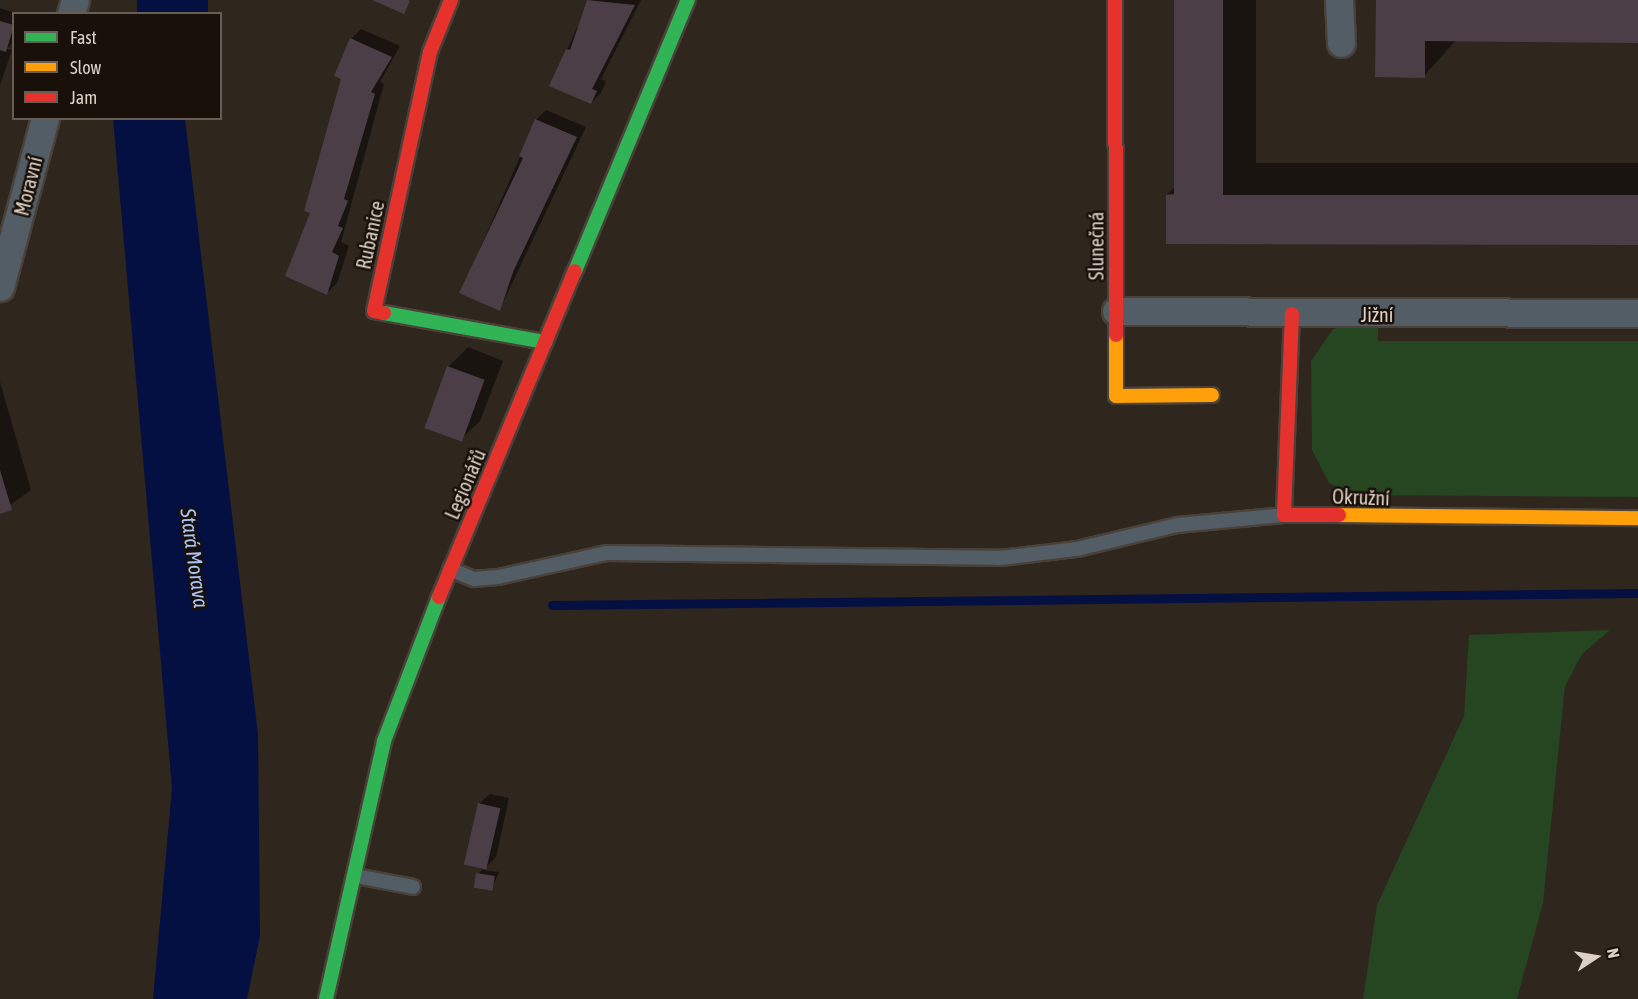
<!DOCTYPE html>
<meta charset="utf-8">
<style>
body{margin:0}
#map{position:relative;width:1638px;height:999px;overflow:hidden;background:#2f261d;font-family:"Asap Condensed",sans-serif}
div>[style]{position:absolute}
.green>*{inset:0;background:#254621}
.water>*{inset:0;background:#051042;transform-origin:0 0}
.shadow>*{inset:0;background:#0007}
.stream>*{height:9px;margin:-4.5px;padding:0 4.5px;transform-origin:4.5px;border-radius:4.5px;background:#051042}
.building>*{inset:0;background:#4b3e46;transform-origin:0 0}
.roads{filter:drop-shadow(2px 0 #49413a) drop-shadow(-2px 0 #49413a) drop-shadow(0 2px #49413a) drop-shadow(0 -2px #49413a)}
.lane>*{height:14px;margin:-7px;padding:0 7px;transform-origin:7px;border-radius:7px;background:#525d65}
.street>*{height:27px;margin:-13.5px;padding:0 13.5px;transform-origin:13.5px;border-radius:13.5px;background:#525d65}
.fast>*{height:14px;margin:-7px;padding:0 7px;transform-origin:7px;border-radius:7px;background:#30b455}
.slow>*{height:14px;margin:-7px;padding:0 7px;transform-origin:7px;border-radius:7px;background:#ff9f0a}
.jam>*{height:14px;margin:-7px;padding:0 7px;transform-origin:7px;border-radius:7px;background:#e5322d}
span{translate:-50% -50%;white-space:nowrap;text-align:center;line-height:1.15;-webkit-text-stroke:5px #191009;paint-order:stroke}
.street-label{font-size:20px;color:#ddd1c7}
.water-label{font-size:21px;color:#abc5fb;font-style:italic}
.legend{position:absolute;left:12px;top:12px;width:210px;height:108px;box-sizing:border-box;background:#191009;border:2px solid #675d55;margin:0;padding:8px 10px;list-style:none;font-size:18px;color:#ddd1c7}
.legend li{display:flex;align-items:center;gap:12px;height:30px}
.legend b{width:30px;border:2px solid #675d55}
.north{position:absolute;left:1566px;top:927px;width:60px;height:60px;-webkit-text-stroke:4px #191009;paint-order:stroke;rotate:78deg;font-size:16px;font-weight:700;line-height:24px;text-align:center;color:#ddd1c7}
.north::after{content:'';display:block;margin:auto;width:21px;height:27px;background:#ddd1c7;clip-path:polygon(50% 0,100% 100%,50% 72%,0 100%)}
</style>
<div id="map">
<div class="green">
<div style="clip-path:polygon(1378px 318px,1378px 341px,1638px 341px,1638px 497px,1355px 495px,1329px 483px,1312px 450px,1311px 361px,1333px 329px)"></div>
<div style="clip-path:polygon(1610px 630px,1582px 654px,1565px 686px,1543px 903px,1517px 999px,1363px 999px,1377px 905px,1464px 716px,1469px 635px)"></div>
</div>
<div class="water">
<div style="left:137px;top:0;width:71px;height:13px"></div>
<div style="clip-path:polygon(113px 118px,185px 119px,258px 734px,260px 936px,247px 999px,153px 999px,172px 788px)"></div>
</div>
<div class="shadow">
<div style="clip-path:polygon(589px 0,641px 0,601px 79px,606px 81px,601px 93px,591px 103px,567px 50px)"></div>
<div style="clip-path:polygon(1175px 0,1256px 0,1256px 163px,1638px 163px,1638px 243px,1167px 195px,1175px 187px)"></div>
<div style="clip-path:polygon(1378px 0,1638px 0,1638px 41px,1457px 39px,1424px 76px)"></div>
<div style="clip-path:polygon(0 8px,18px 14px,14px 14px,14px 42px,7px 49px,12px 50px,0 85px)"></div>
<div style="clip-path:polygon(361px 29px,400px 46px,380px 82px,384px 84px,341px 242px,349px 246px,337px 283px,327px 293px,312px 212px,351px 39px)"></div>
<div style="clip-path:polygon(546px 110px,586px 127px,500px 309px,461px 292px,536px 120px)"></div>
<div style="clip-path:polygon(468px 347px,503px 361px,480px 421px,460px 440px,448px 367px)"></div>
<div style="clip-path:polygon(0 382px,31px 490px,0 512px)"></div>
<div style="clip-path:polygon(490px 794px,509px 798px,496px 857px,483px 870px,499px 872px,491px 890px,478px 874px,485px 867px,479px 804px)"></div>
</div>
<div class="stream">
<div style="left:552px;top:605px;width:1086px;rotate:-0.63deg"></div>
</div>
<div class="building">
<div style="clip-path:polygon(372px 0,408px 0,410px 1px,404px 14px)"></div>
<div style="clip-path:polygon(587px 0,635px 5px,592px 89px,597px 91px,591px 104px,549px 86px,566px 49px,570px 50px)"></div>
<div style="clip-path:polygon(1174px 0,1223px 0,1223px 195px,1638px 195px,1638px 245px,1166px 244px,1166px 195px,1174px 194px)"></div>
<div style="clip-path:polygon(1376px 0,1638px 0,1638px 43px,1425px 41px,1425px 78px,1375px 77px)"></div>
<div style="clip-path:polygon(0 21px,14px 25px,6px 52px,0 50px)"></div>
<div style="clip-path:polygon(350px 38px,392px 57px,371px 92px,375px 94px,344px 199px,348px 201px,338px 226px,343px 228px,332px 252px,339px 256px,327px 295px,285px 276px,310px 213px,304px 211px,341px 79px,334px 76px)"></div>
<div style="clip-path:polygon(535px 119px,577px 137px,513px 272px,500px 311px,459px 293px,523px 158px,519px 156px)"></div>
<div style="left:447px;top:366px;width:40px;height:66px;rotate:20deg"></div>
<div style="clip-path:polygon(0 470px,12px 510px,0 514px)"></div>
<div style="left:478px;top:803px;width:23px;height:63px;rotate:13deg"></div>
<div style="left:476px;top:873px;width:19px;height:15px;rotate:9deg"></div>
</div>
<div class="roads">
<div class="lane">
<div style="left:450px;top:569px;width:26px;rotate:23deg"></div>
<div style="left:474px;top:579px;width:24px;rotate:-5deg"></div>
<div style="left:498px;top:577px;width:111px;rotate:-12.5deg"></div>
<div style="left:606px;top:553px;width:394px;rotate:0.7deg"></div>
<div style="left:1000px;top:558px;width:78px;rotate:-6.7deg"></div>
<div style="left:1077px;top:549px;width:103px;rotate:-13.5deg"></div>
<div style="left:1177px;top:525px;width:107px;rotate:-5.3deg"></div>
<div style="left:356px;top:876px;width:58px;rotate:10.9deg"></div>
</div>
<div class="street">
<div style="left:1339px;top:0;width:43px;rotate:87.3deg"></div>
<div style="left:71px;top:14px;width:15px;rotate:-74deg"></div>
<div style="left:0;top:287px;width:175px;rotate:-75.1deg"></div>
<div style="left:1116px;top:311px;width:522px;rotate:0.22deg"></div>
</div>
<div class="fast">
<div style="left:575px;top:271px;width:294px;rotate:-67.4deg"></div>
<div style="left:384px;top:313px;width:164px;rotate:10.2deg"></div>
<div style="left:326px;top:999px;width:264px;rotate:-77.3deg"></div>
<div style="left:384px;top:741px;width:154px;rotate:-69.1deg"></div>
</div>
<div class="slow">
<div style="left:1116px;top:335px;width:61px;rotate:90deg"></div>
<div style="left:1116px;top:396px;width:96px;rotate:-0.6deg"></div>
<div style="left:1339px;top:515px;width:299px;rotate:0.6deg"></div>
</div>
<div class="jam">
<div style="left:1115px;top:0;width:335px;rotate:89.8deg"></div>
<div style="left:384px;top:313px;width:10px;rotate:-169deg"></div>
<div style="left:374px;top:311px;width:265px;rotate:-77.8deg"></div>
<div style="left:430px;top:52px;width:56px;rotate:-68deg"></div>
<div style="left:1292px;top:314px;width:201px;rotate:92.3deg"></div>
<div style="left:1284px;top:515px;width:55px"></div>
<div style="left:439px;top:597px;width:353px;rotate:-67.4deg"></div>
</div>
</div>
<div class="street-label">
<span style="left:28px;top:186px;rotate:-76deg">Moravní</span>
<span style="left:370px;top:235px;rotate:-78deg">Rubanice</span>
<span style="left:1096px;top:246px;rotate:-90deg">Slunečná</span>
<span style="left:1377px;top:314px">Jižní</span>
<span style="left:465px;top:484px;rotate:-67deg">Legionářů</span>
<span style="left:1361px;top:497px;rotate:2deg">Okružní</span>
</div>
<div class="water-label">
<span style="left:195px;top:558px;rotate:82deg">Stará Morava</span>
</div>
<ul class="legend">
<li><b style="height:8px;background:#30b455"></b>Fast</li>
<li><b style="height:8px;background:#ff9f0a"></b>Slow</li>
<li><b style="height:8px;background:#e5322d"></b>Jam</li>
</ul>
<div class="north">N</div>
</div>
